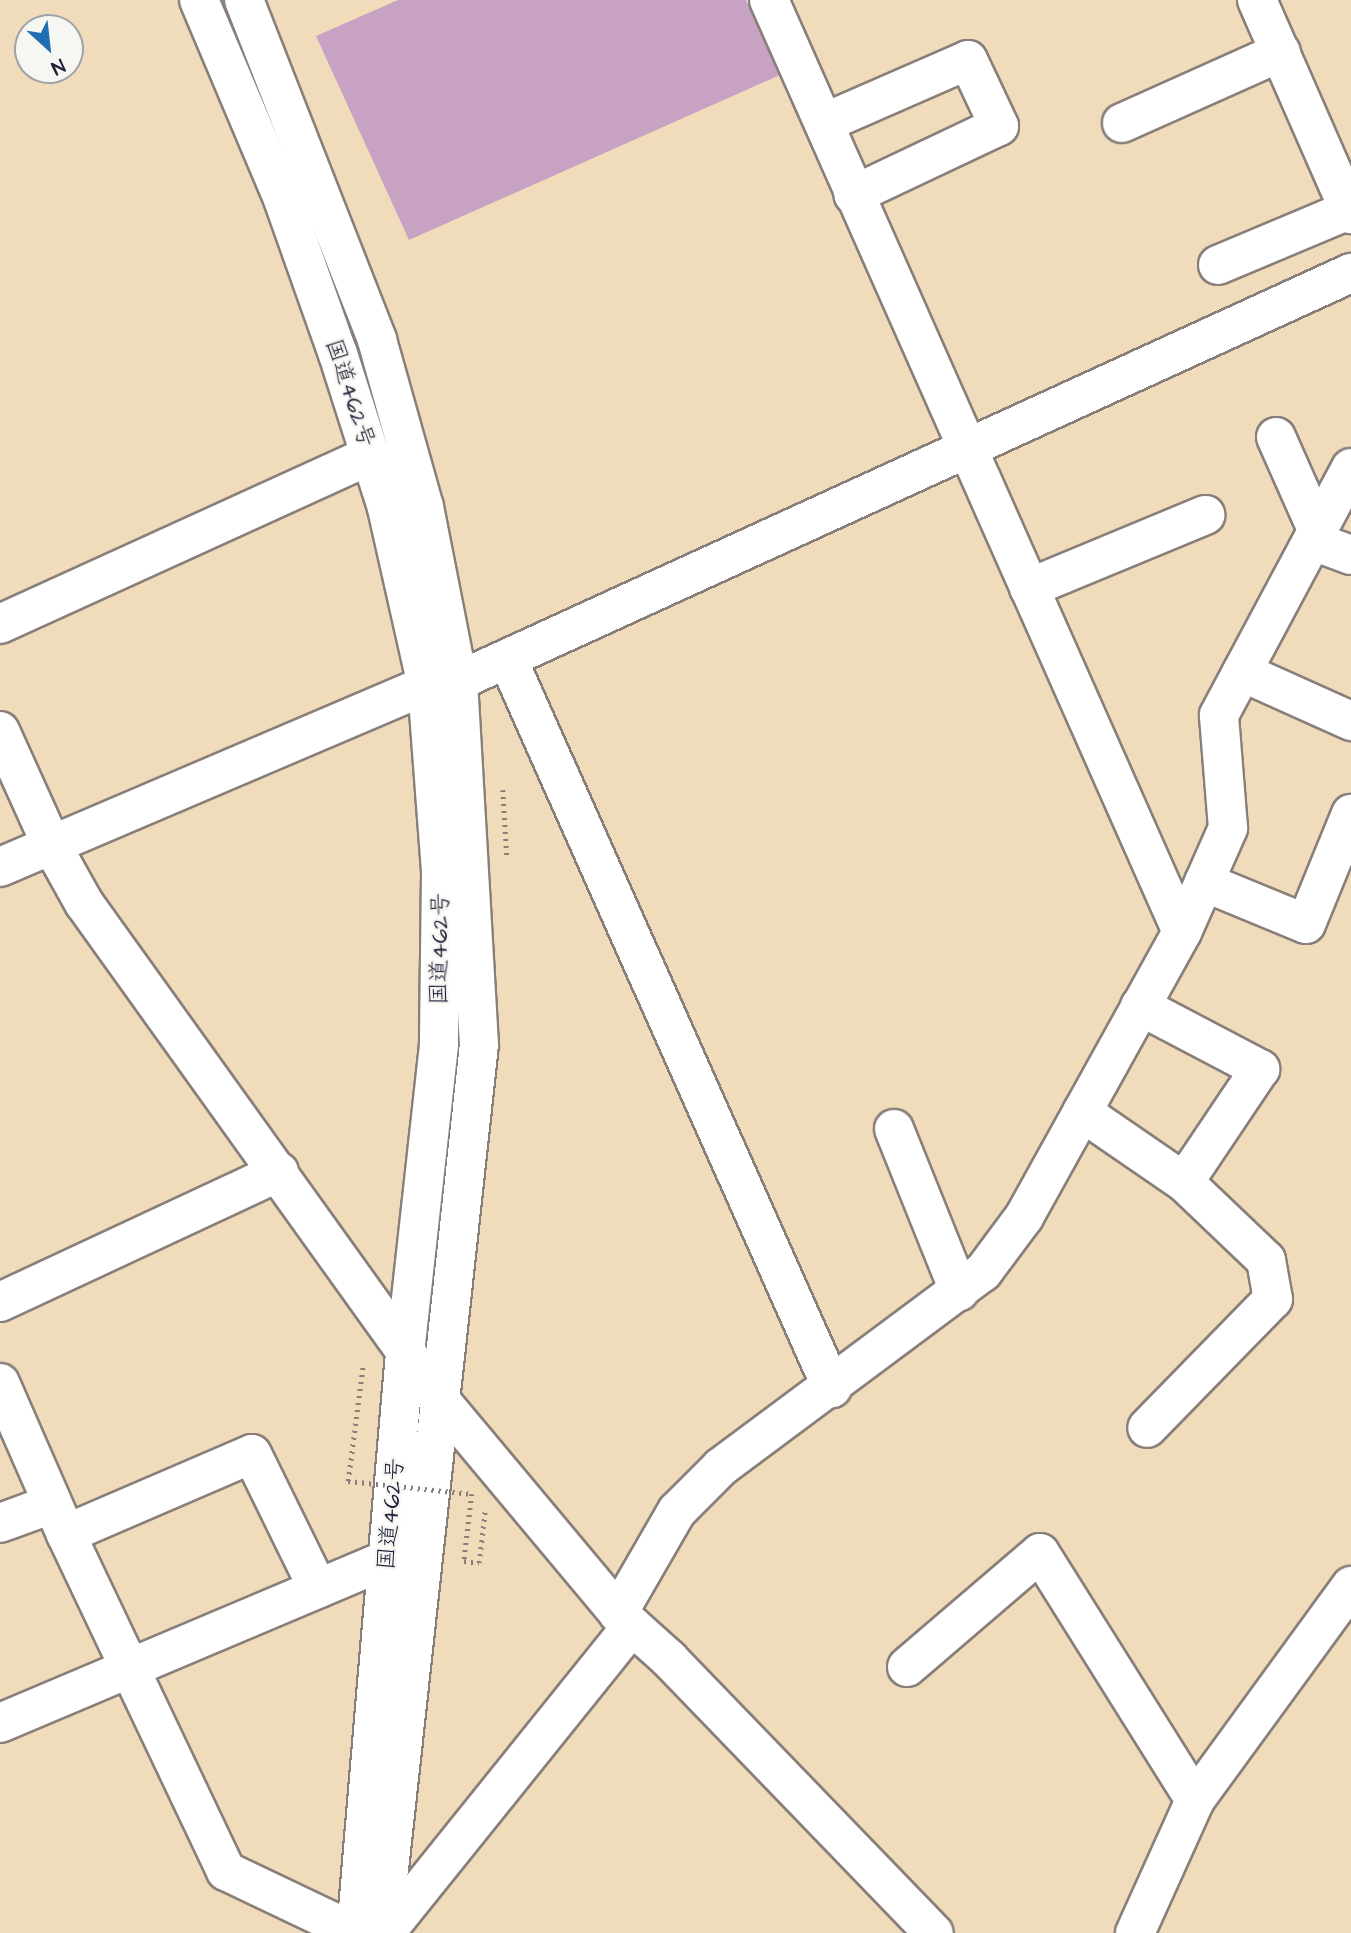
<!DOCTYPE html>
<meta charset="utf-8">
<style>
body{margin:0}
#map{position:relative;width:1351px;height:1933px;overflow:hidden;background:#f0dcba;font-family:"Architects Daughter","Klee One",sans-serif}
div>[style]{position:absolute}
.building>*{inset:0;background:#c8a2c3}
.path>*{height:4.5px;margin-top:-2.25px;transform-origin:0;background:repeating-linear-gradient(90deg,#897f7a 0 2px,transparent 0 7px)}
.roads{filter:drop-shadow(2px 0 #897f7a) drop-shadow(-2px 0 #897f7a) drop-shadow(0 2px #897f7a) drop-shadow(0 -2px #897f7a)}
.minor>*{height:38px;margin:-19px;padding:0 19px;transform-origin:19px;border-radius:19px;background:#fff}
.highway>*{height:38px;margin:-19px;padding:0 19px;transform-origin:19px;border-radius:19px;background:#fff}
.path-bridge>*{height:4.5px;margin-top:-2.25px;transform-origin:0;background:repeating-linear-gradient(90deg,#897f7a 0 2px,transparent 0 7px)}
span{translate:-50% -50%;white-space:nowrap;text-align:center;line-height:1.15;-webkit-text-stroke:5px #f6f6f2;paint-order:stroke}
.street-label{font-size:23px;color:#22223b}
.north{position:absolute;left:14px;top:14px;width:70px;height:70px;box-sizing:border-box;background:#f6f6f2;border:2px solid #a1a1a9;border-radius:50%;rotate:153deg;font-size:19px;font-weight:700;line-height:28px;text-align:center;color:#22223b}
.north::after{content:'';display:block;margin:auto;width:24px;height:32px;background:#1f6fb2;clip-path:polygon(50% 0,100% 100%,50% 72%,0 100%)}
</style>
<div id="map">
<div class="building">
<div style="clip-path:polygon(398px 0,746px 0,780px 75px,409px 240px,316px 36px)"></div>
</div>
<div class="path">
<div style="left:503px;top:790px;width:68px;rotate:86.6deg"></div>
<div style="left:348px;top:1481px;width:117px;rotate:-82.6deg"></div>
<div style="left:472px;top:1494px;width:67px;rotate:96.8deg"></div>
<div style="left:464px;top:1561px;width:15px;rotate:8deg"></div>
<div style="left:479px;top:1563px;width:53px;rotate:-83.5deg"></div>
</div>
<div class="roads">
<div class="minor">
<div style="left:769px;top:0;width:1019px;rotate:66.1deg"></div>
<div style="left:1257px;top:0;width:234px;rotate:66.3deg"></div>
<div style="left:824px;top:123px;width:157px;rotate:-23.6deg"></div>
<div style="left:968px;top:60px;width:73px;rotate:64.8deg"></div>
<div style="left:999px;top:126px;width:161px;rotate:154.7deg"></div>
<div style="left:1122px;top:123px;width:174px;rotate:-24.1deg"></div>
<div style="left:1218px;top:265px;width:142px;rotate:-22.8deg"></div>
<div style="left:1276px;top:437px;width:104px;rotate:66.1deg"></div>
<div style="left:1313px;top:541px;width:40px;rotate:20.2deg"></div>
<div style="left:1029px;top:588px;width:191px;rotate:-22.5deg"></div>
<div style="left:0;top:624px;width:408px;rotate:-24.5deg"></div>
<div style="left:508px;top:660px;width:797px;rotate:66.01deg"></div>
<div style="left:1242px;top:672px;width:120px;rotate:24.2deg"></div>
<div style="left:458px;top:681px;width:982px;rotate:-24.56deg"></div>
<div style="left:0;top:731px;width:124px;rotate:65.7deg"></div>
<div style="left:51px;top:844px;width:68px;rotate:60.8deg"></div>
<div style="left:84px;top:903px;width:613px;rotate:54.36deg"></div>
<div style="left:441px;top:1401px;width:276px;rotate:50.1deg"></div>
<div style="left:618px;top:1613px;width:69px;rotate:42deg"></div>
<div style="left:669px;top:1659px;width:381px;rotate:46deg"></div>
<div style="left:0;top:867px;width:464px;rotate:-23.1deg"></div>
<div style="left:1204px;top:882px;width:110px;rotate:22.4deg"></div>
<div style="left:1306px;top:924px;width:119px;rotate:-67.8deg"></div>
<div style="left:1140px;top:1006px;width:136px;rotate:27.7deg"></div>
<div style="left:1260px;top:1069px;width:136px;rotate:123.9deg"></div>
<div style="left:1082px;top:1112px;width:124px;rotate:34.5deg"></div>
<div style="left:1184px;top:1182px;width:113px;rotate:43.6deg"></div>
<div style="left:1266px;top:1260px;width:40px;rotate:80deg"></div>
<div style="left:1273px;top:1299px;width:180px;rotate:134.3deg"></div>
<div style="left:894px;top:1129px;width:175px;rotate:68.1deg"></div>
<div style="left:0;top:1302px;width:308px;rotate:-25deg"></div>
<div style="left:0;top:1383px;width:165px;rotate:66.4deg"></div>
<div style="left:66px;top:1534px;width:373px;rotate:64.6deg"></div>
<div style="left:226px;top:1871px;width:144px;rotate:25.5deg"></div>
<div style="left:0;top:1523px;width:55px;rotate:-20.1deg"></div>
<div style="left:66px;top:1534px;width:202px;rotate:-23.3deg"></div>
<div style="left:252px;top:1454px;width:150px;rotate:63.9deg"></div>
<div style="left:618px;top:1613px;width:118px;rotate:-60deg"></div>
<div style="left:677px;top:1511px;width:62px;rotate:-45deg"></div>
<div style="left:721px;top:1467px;width:327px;rotate:-36.7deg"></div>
<div style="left:983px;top:1272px;width:69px;rotate:-53.3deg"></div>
<div style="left:1024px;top:1217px;width:326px;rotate:-61deg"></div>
<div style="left:1182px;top:932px;width:114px;rotate:-66.1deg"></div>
<div style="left:1228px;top:828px;width:113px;rotate:-94.6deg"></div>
<div style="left:1219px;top:715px;width:280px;rotate:-61.9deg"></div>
<div style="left:907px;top:1667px;width:175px;rotate:-40.6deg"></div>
<div style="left:1040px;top:1553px;width:292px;rotate:57.9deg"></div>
<div style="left:0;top:1723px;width:449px;rotate:-22.9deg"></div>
<div style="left:385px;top:1933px;width:394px;rotate:-51.2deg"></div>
<div style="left:1135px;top:1933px;width:146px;rotate:-65.7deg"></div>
<div style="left:1195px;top:1800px;width:265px;rotate:-53.9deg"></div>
</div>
<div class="highway">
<div style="left:199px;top:0;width:216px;rotate:67.1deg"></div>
<div style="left:283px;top:199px;width:164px;rotate:70.5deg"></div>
<div style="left:338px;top:354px;width:162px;rotate:72.3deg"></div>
<div style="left:387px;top:508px;width:181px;rotate:77.3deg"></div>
<div style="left:427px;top:685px;width:189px;rotate:85.7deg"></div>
<div style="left:441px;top:873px;width:172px;rotate:90.7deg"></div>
<div style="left:439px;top:1045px;width:310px;rotate:96.3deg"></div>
<div style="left:405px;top:1353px;width:582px;rotate:94.83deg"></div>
<div style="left:244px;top:0;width:365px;rotate:68.6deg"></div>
<div style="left:377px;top:340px;width:173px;rotate:74.3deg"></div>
<div style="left:424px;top:507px;width:177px;rotate:78.9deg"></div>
<div style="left:458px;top:681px;width:364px;rotate:86.7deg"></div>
<div style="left:479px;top:1044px;width:894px;rotate:96.23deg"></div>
</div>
</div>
<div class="path-bridge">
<div style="left:348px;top:1481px;width:125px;rotate:6deg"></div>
</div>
<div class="street-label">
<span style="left:350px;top:393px;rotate:72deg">国道462号</span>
<span style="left:440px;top:949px;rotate:-89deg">国道462号</span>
<span style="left:391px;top:1514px;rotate:-85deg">国道462号</span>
</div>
<div class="north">N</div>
</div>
